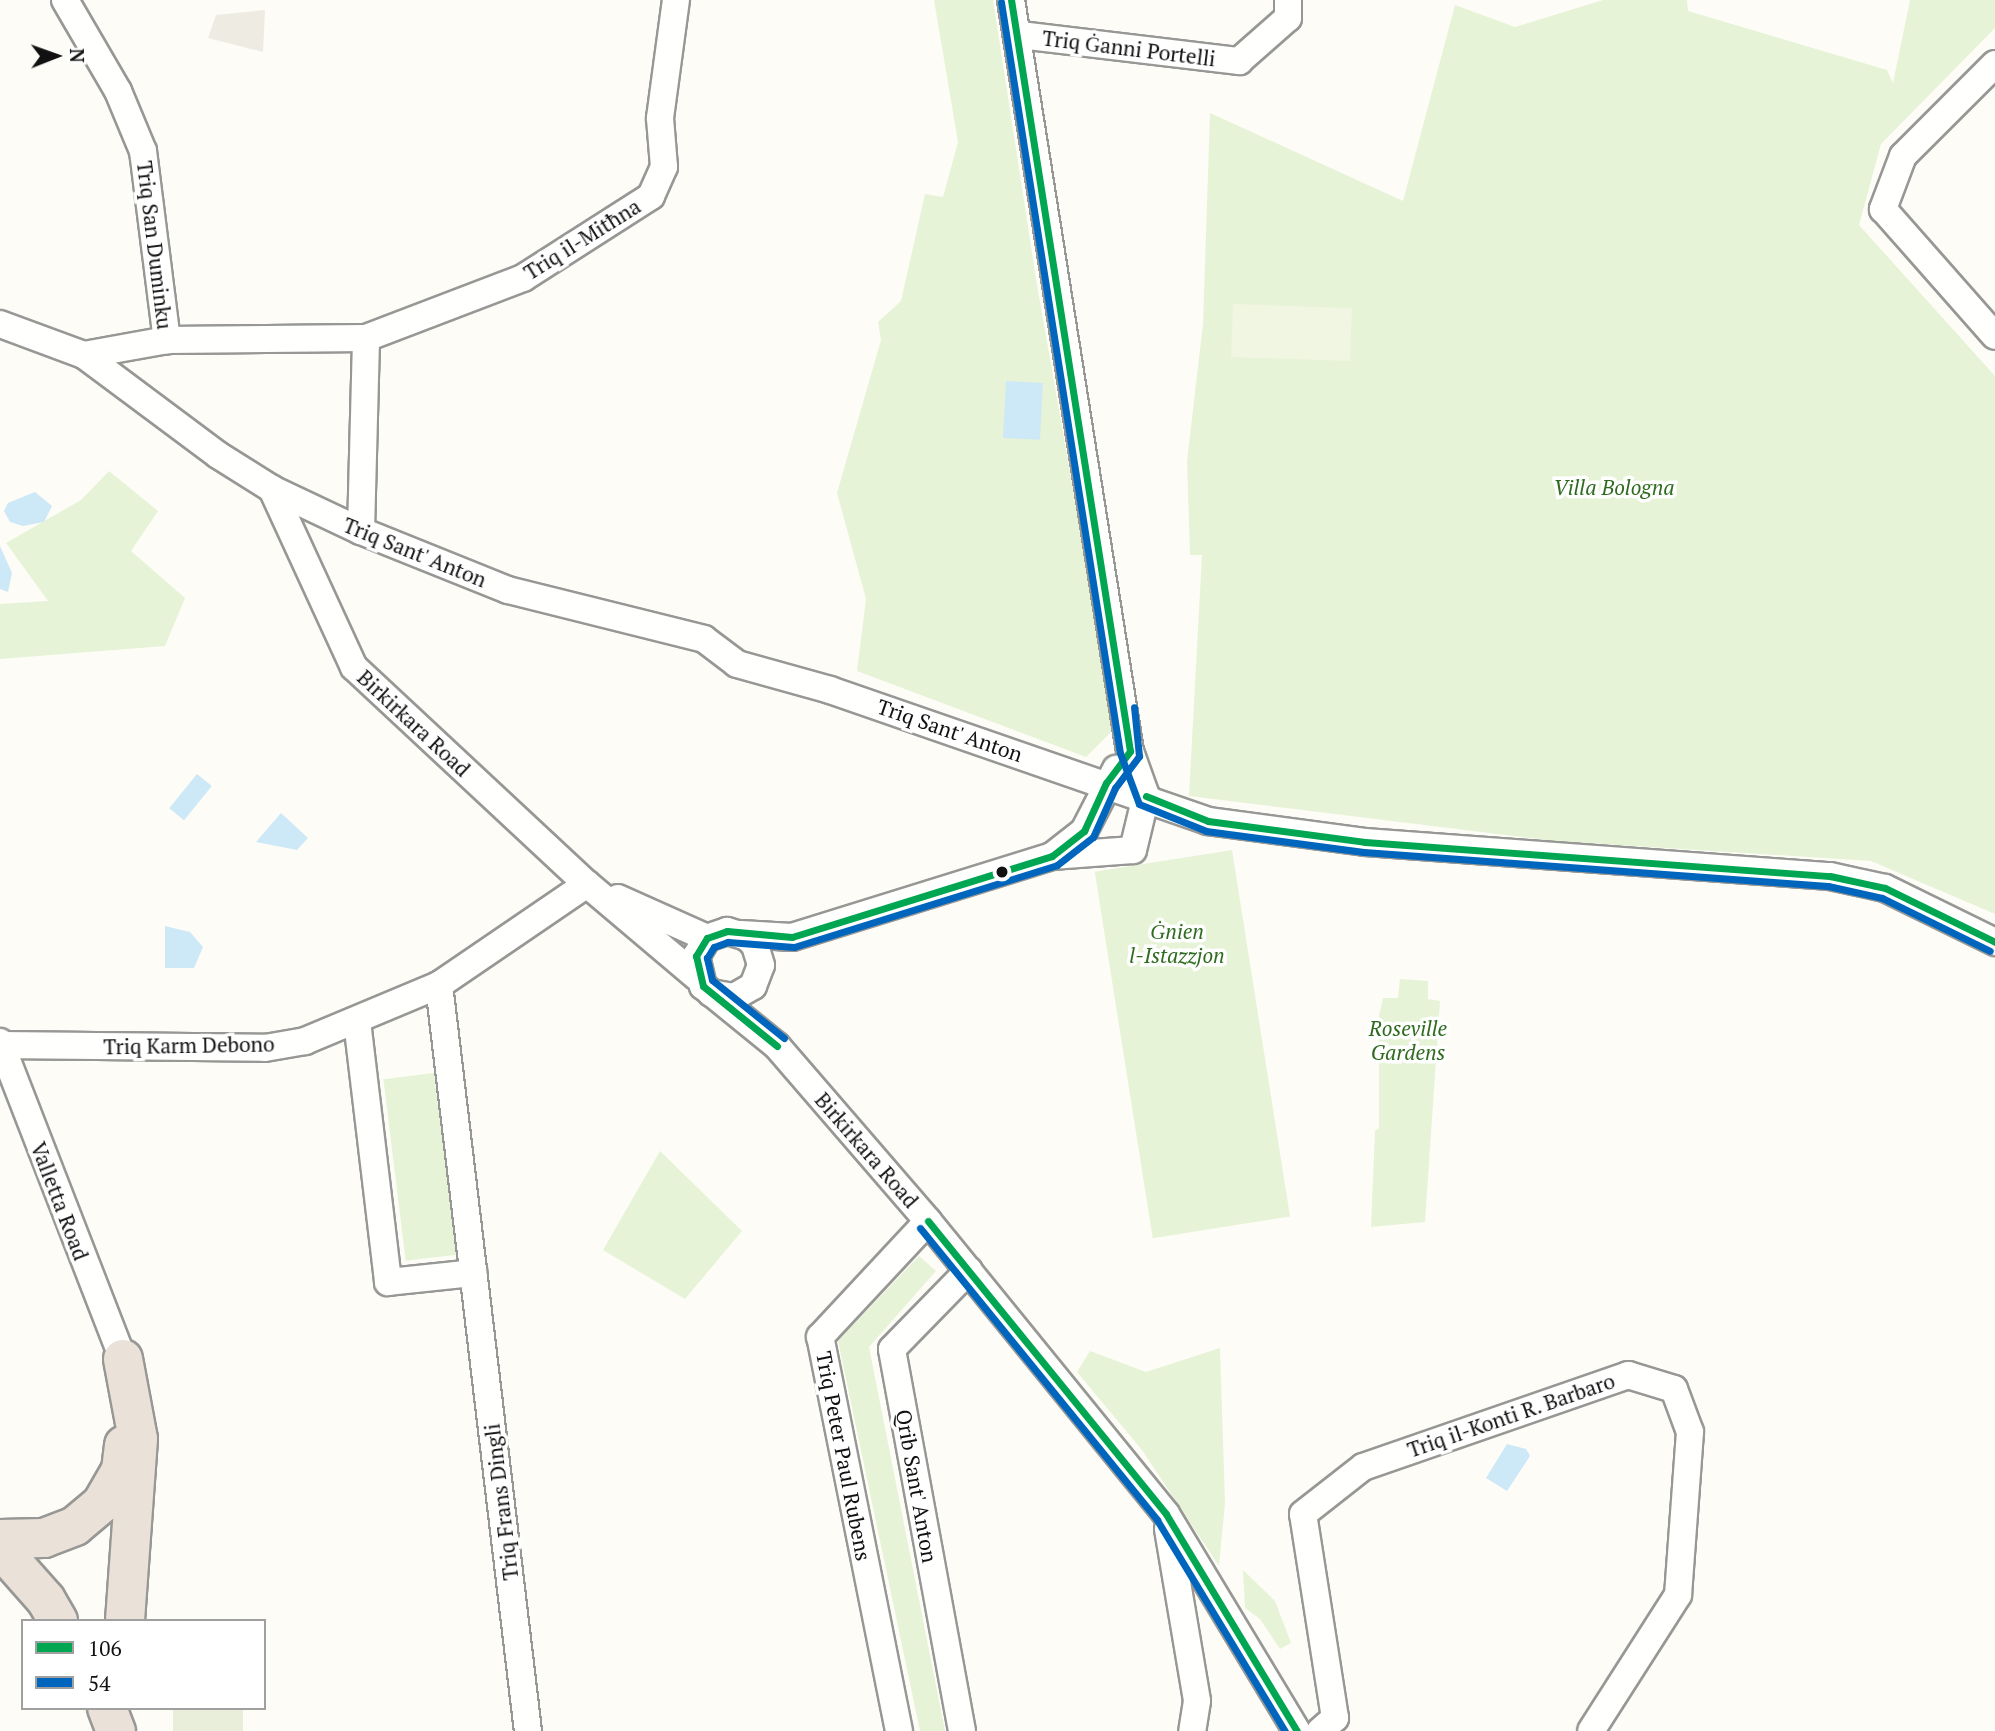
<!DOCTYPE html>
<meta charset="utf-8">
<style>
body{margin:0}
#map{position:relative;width:1995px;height:1731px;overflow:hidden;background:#fdfcf7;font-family:"PT Serif",serif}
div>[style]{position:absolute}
.green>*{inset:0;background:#e7f3d7;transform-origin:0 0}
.cemetery>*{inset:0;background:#e9eedb;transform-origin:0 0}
.pitch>*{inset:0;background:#f0f6e1;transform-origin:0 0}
.plaza>*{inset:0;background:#edebe2}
.water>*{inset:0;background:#cde8f7;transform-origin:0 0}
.roads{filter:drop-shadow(2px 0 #979795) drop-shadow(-2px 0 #979795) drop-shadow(0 2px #979795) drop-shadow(0 -2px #979795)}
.street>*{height:26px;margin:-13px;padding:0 13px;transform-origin:13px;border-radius:13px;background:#fffffe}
.highway>*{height:38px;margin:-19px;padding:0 19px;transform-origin:19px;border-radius:19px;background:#eae1d8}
.bus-1>*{height:7px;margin:-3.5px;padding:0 3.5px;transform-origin:3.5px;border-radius:3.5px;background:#00a651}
.bus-2>*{height:7px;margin:-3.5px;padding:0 3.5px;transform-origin:3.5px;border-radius:3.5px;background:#0065bd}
.dots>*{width:19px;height:19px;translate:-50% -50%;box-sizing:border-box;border:4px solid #fff;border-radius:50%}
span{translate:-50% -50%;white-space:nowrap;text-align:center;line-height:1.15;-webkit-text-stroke:7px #fff;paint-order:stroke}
.street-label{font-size:21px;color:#111}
.park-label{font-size:21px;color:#2f6b1f;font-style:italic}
.legend{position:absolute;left:21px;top:1619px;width:245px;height:91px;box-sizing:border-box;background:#fff;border:2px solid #a0a0a0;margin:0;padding:9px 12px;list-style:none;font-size:21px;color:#111}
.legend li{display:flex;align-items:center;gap:14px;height:35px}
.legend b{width:35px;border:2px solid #a0a0a0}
.north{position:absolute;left:21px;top:21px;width:70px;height:70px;-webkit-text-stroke:5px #fff;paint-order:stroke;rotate:89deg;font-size:19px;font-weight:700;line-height:28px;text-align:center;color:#111}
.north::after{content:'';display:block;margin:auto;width:24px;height:32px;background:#111;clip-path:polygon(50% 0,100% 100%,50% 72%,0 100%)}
</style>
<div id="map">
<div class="green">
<div style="clip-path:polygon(934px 0,993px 0,1037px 285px,1115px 728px,1086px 757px,857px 671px,866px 599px,837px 493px,881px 340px,878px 322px,901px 301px,925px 194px,943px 197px,958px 142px)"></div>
<div style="clip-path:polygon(1603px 0,1687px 0,1688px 11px,1887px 70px,1893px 83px,1910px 0,1995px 0,1995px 28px,1881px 144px,1859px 225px,1995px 376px,1995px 914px,1871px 861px,1555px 841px,1189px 796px,1202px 555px,1190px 555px,1187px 461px,1203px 324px,1210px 113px,1403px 201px,1455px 5px,1515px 27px)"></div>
<div style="clip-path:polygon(109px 471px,158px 511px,131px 551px,185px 598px,165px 646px,0 659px,0 604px,48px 601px,6px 543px,81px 500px)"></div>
<div style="left:1232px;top:850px;width:371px;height:139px;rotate:81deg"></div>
<div style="clip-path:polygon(1400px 979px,1428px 981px,1428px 999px,1440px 1001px,1425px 1222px,1371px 1227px,1375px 1131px,1379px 1128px,1379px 1016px,1383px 998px,1398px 998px)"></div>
<div style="left:434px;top:1073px;width:183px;height:51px;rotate:83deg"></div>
<div style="clip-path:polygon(660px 1151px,742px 1231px,685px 1299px,603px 1250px)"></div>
<div style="clip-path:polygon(919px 1256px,936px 1271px,869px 1347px,945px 1731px,920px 1731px,838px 1341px)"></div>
<div style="clip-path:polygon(1220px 1348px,1225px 1503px,1219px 1566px,1142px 1450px,1077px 1372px,1090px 1351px,1146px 1372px)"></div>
<div style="clip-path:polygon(1243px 1570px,1275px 1601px,1291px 1643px,1280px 1649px,1260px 1619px,1245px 1608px)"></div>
</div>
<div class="cemetery">
<div style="left:173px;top:1708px;width:70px;height:24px"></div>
</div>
<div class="pitch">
<div style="left:1233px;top:304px;width:119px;height:53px;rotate:2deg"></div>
</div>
<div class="plaza">
<div style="clip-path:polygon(265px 10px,263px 52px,208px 38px,216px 15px)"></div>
</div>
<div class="water">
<div style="left:1006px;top:381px;width:37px;height:57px;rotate:3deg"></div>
<div style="clip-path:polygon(35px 492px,52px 506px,44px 522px,23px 526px,10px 522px,4px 511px,8px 503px)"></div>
<div style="clip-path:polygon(0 546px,12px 573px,8px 592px,0 589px)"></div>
<div style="left:197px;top:774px;width:19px;height:44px;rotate:39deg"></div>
<div style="clip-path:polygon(281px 813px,308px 838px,297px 850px,256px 842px)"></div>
<div style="clip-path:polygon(165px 926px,190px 932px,203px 947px,194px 968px,165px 968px)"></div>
<div style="clip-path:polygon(1507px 1444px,1526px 1449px,1530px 1456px,1507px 1491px,1486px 1478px)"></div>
</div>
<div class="roads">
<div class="street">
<div style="left:65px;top:0;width:105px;rotate:59.8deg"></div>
<div style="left:118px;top:91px;width:65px;rotate:67.4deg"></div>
<div style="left:143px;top:151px;width:191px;rotate:82.8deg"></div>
<div style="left:1011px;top:0;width:760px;rotate:81deg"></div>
<div style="left:1130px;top:751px;width:48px;rotate:70.4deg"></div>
<div style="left:1020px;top:35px;width:221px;rotate:6.8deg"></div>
<div style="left:1239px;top:61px;width:65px;rotate:-41.3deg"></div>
<div style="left:1288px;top:18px;width:18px;rotate:-90deg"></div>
<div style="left:1995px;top:64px;width:130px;rotate:135deg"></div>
<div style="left:1903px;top:156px;width:57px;rotate:110.7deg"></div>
<div style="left:1883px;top:209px;width:169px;rotate:48.6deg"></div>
<div style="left:0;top:324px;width:90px;rotate:20.3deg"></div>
<div style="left:84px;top:355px;width:167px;rotate:36.7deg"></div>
<div style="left:218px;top:455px;width:64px;rotate:32.2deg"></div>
<div style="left:272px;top:489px;width:98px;rotate:25.3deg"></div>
<div style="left:361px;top:531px;width:158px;rotate:21.9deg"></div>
<div style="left:508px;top:590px;width:202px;rotate:14deg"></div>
<div style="left:704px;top:639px;width:41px;rotate:37.1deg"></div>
<div style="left:737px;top:664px;width:97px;rotate:15.6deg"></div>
<div style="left:830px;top:690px;width:400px;rotate:19.1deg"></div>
<div style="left:1208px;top:821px;width:158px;rotate:7.6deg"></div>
<div style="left:1365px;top:842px;width:466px;rotate:4.2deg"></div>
<div style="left:1830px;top:876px;width:56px;rotate:12.3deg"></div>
<div style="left:1885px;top:888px;width:123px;rotate:26.1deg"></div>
<div style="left:84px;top:355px;width:84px;rotate:-10.2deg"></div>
<div style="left:167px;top:340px;width:199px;rotate:-0.6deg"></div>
<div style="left:366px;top:338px;width:168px;rotate:-20.9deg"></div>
<div style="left:523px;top:278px;width:152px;rotate:-32.6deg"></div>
<div style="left:651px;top:196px;width:32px;rotate:-66deg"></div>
<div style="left:664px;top:167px;width:49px;rotate:-94.7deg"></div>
<div style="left:660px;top:118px;width:119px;rotate:-82.3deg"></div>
<div style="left:272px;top:489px;width:196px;rotate:65.3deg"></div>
<div style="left:354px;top:667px;width:318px;rotate:43deg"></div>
<div style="left:587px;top:884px;width:144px;rotate:40.2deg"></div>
<div style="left:361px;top:531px;width:193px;rotate:-88.5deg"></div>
<div style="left:1052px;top:856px;width:41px;rotate:-38deg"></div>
<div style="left:1084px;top:831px;width:70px;rotate:-62.7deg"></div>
<div style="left:618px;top:898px;width:98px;rotate:24.2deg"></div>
<div style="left:741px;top:934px;width:51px;rotate:3.4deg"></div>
<div style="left:792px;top:937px;width:272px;rotate:-17.3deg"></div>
<div style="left:1052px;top:856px;width:81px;rotate:-4.2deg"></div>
<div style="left:1133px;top:850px;width:56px;rotate:-76.5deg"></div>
<div style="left:439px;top:985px;width:751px;rotate:83.2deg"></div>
<div style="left:711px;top:993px;width:23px;rotate:10deg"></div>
<div style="left:734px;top:997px;width:22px;rotate:-30deg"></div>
<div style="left:753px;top:986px;width:22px;rotate:-69deg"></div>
<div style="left:761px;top:965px;width:21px;rotate:-107deg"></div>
<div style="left:755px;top:945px;width:11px;rotate:-135deg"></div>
<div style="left:747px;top:937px;width:21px;rotate:-163deg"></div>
<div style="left:727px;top:931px;width:21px;rotate:161deg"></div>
<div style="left:707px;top:938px;width:21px;rotate:121deg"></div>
<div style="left:696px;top:956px;width:31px;rotate:77deg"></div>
<div style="left:703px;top:986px;width:95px;rotate:39deg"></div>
<div style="left:777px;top:1046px;width:231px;rotate:49.2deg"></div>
<div style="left:928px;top:1221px;width:377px;rotate:50.9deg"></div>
<div style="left:1166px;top:1514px;width:253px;rotate:58.9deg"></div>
<div style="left:357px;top:1021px;width:263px;rotate:83.2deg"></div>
<div style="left:388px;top:1282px;width:86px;rotate:-6deg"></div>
<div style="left:0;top:1042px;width:340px;rotate:68.8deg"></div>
<div style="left:0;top:1045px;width:265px;rotate:0.6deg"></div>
<div style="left:265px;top:1048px;width:41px;rotate:-9.9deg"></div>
<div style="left:305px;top:1041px;width:145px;rotate:-22.7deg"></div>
<div style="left:439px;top:985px;width:179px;rotate:-34.3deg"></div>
<div style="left:1168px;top:1529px;width:174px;rotate:80.4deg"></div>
<div style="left:1197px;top:1701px;width:30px;rotate:99deg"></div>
<div style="left:899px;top:1731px;width:402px;rotate:-101.3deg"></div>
<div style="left:820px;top:1337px;width:158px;rotate:-47deg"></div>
<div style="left:962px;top:1731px;width:388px;rotate:-100.4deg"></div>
<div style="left:892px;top:1349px;width:110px;rotate:-45.7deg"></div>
<div style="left:1320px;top:1731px;width:20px;rotate:-41deg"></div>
<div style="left:1335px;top:1718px;width:206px;rotate:-98.9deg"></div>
<div style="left:1303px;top:1514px;width:76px;rotate:-38.1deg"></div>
<div style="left:1363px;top:1467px;width:281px;rotate:-19.1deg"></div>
<div style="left:1628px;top:1375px;width:48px;rotate:16.9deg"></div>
<div style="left:1674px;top:1389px;width:46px;rotate:69.6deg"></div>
<div style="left:1690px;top:1432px;width:163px;rotate:94.2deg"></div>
<div style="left:1678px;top:1595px;width:161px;rotate:122.6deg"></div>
</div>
<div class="highway">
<div style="left:123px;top:1359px;width:81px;rotate:79.4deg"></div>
<div style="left:138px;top:1439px;width:182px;rotate:94.1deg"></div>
<div style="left:0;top:1539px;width:44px;rotate:-1.3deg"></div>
<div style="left:44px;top:1538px;width:33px;rotate:-21deg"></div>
<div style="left:75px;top:1526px;width:35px;rotate:-40deg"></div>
<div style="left:102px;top:1503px;width:38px;rotate:-60deg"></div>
<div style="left:121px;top:1470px;width:25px;rotate:-83deg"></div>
<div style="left:0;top:1548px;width:69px;rotate:48.5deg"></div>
<div style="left:46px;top:1600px;width:24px;rotate:60deg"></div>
<div style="left:107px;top:1708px;width:25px;rotate:69deg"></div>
</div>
</div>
<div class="bus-1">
<div style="left:1146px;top:796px;width:67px;rotate:22deg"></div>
<div style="left:1208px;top:821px;width:158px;rotate:7.6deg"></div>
<div style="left:1365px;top:842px;width:466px;rotate:4.2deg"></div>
<div style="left:1830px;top:876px;width:56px;rotate:12.3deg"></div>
<div style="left:1885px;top:888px;width:123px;rotate:26.1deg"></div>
<div style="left:777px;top:1046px;width:95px;rotate:-141deg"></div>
<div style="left:703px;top:986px;width:31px;rotate:-103deg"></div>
<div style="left:696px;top:956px;width:21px;rotate:-59deg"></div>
<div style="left:707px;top:938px;width:21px;rotate:-19deg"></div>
<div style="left:727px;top:931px;width:65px;rotate:5.3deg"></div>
<div style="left:792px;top:937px;width:272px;rotate:-17.3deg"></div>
<div style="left:1052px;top:856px;width:41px;rotate:-38deg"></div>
<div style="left:1084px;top:831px;width:53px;rotate:-65.4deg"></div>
<div style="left:1106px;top:783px;width:40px;rotate:-53deg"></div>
<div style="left:1130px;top:751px;width:760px;rotate:-99deg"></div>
<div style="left:928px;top:1221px;width:377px;rotate:50.9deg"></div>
<div style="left:1166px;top:1514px;width:253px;rotate:58.9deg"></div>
</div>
<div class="bus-2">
<div style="left:1001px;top:2px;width:760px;rotate:81deg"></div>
<div style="left:1120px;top:753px;width:54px;rotate:69.6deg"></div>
<div style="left:1139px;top:804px;width:72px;rotate:21.9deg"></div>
<div style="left:1206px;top:831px;width:159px;rotate:7.6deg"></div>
<div style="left:1364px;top:852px;width:465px;rotate:4.2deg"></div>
<div style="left:1828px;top:886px;width:55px;rotate:12.5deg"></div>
<div style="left:1882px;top:898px;width:120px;rotate:26.1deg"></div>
<div style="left:784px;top:1038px;width:92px;rotate:-141.1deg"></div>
<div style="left:712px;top:980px;width:23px;rotate:-103deg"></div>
<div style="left:707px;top:958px;width:13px;rotate:-58deg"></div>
<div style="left:714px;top:947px;width:15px;rotate:-20deg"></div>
<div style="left:728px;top:942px;width:66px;rotate:4.3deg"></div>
<div style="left:794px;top:947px;width:275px;rotate:-17.3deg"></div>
<div style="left:1057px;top:865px;width:46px;rotate:-37.9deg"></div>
<div style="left:1093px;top:837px;width:54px;rotate:-65.8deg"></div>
<div style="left:1115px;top:788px;width:40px;rotate:-53deg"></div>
<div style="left:1139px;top:756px;width:49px;rotate:-95.8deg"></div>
<div style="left:920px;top:1228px;width:376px;rotate:50.9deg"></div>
<div style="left:1157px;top:1520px;width:247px;rotate:58.8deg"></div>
</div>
<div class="dots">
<div style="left:1002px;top:872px;background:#111"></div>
</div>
<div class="street-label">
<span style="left:1129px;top:48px;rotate:7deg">Triq Ġanni Portelli</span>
<span style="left:582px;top:239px;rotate:-32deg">Triq il-Mitħna</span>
<span style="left:155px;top:245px;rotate:83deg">Triq San Duminku</span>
<span style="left:415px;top:552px;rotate:22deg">Triq Sant' Anton</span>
<span style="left:414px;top:723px;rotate:43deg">Birkirkara Road</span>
<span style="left:950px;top:730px;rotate:19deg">Triq Sant' Anton</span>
<span style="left:189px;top:1045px;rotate:-1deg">Triq Karm Debono</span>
<span style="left:867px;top:1150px;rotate:49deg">Birkirkara Road</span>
<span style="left:60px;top:1201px;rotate:69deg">Valletta Road</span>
<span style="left:1511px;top:1415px;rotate:-19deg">Triq il-Konti R. Barbaro</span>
<span style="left:844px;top:1456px;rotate:79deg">Triq Peter Paul Rubens</span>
<span style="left:917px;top:1486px;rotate:80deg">Qrib Sant' Anton</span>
<span style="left:501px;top:1502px;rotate:-97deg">Triq Frans Dingli</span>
</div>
<div class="park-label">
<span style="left:1614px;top:487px">Villa Bologna</span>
<span style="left:1177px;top:943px">Ġnien<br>l-Istazzjon</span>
<span style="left:1408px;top:1040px">Roseville<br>Gardens</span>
</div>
<ul class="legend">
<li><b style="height:9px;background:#00a651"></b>106</li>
<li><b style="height:9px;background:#0065bd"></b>54</li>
</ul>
<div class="north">N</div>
</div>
